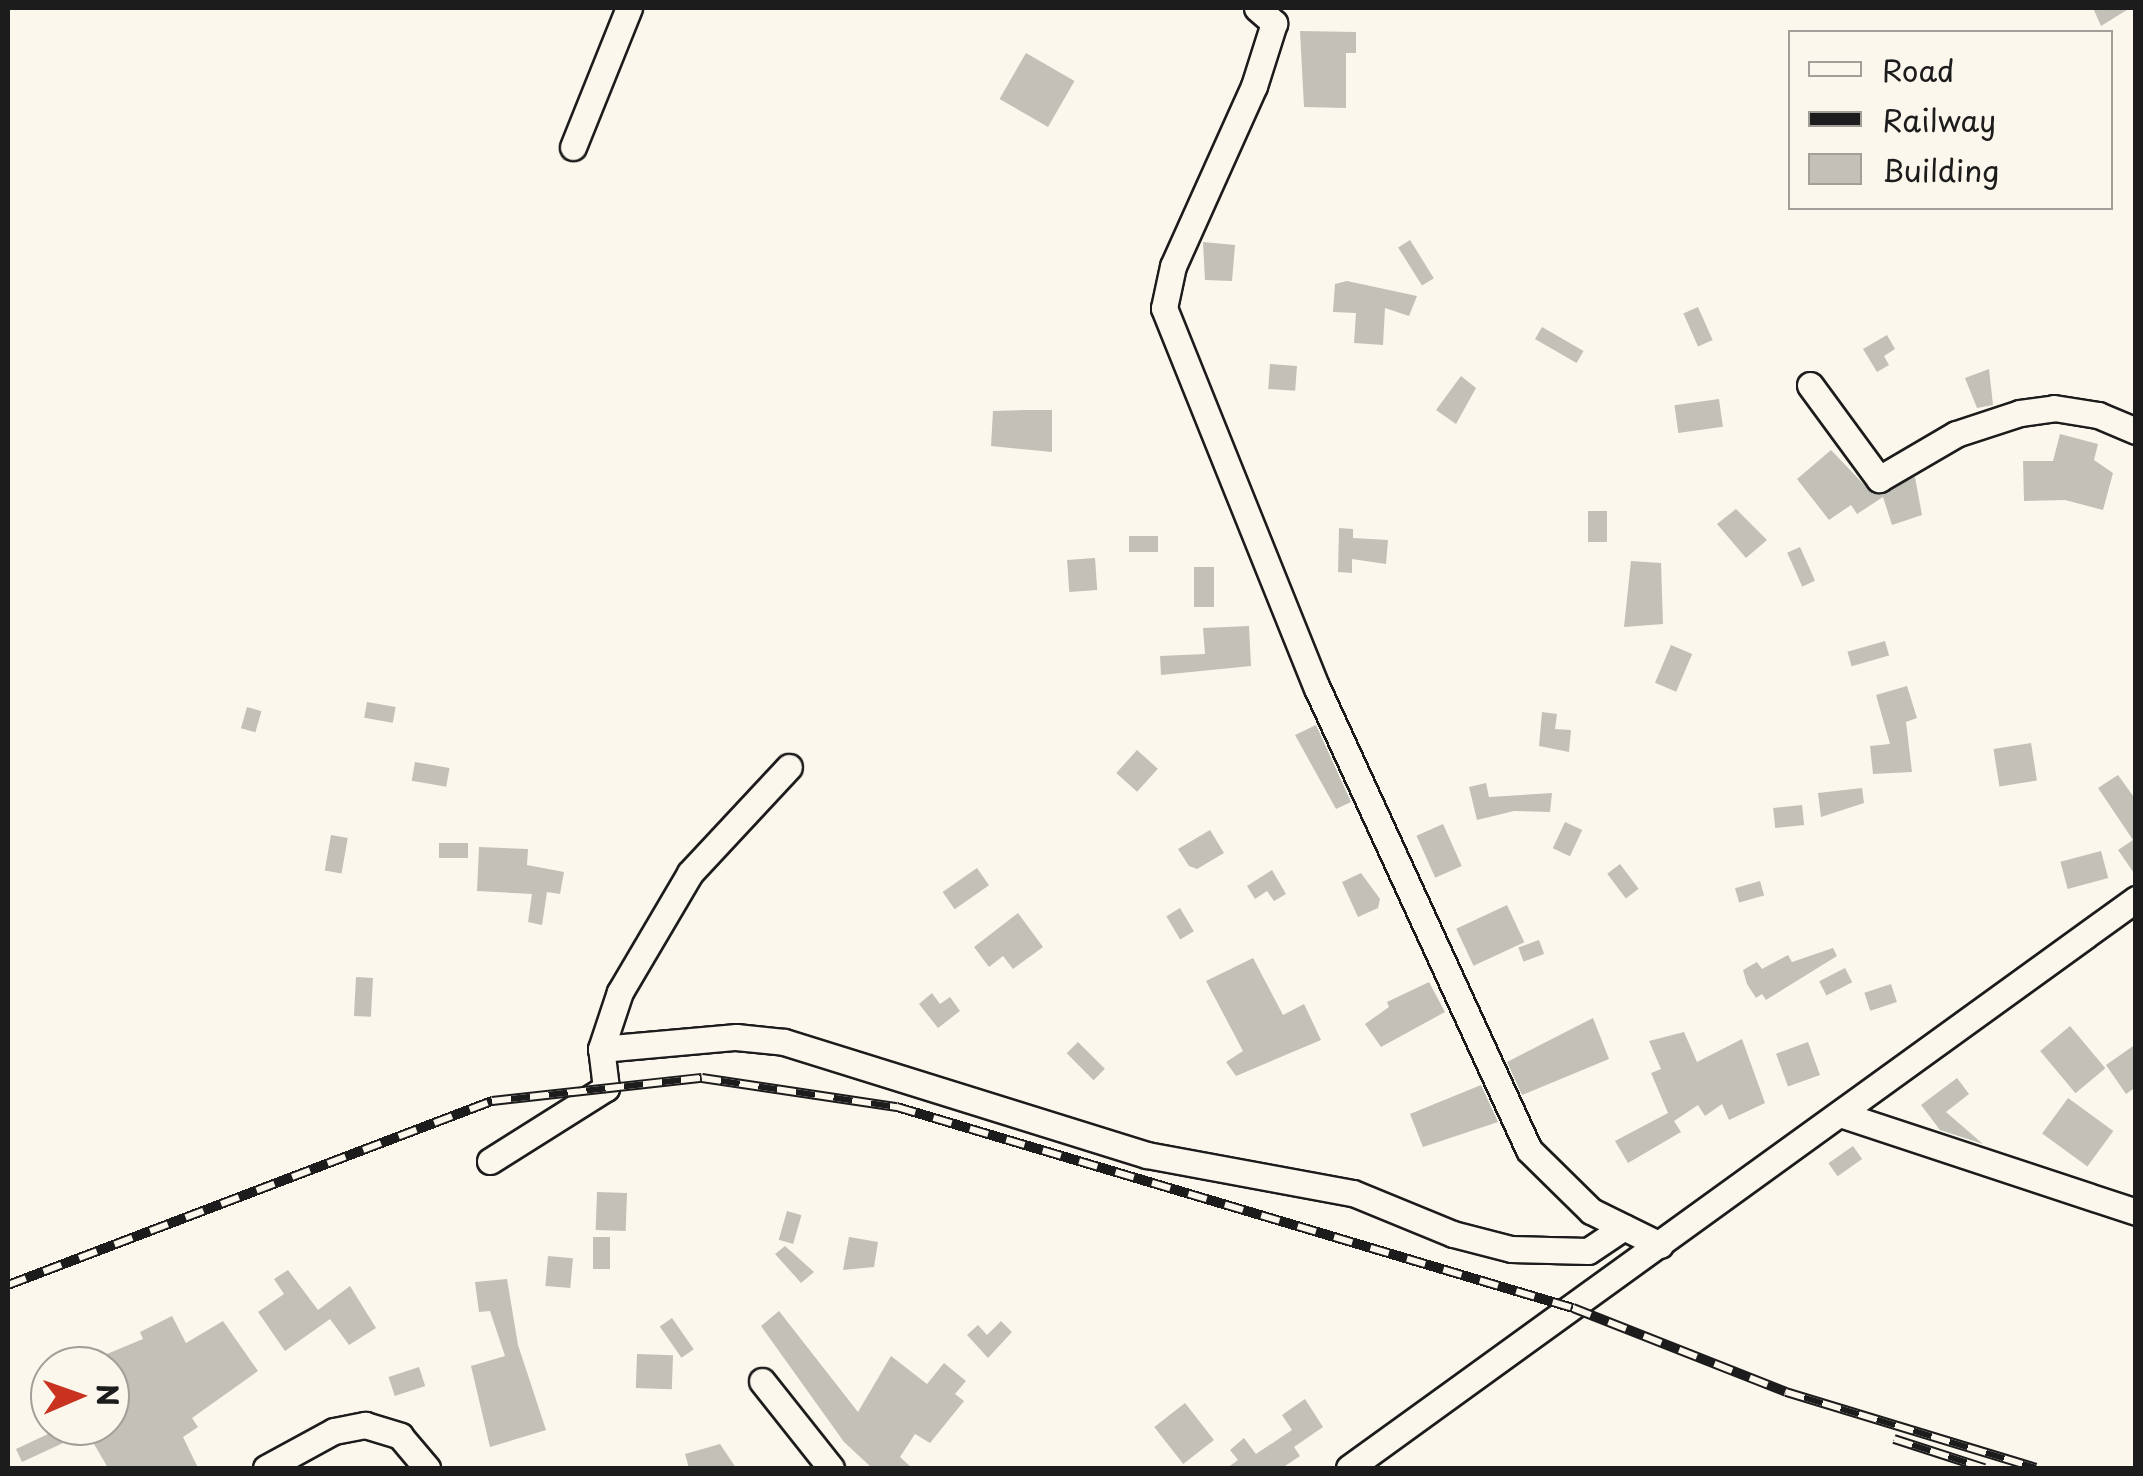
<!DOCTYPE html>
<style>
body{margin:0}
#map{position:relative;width:2143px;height:1476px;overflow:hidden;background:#fbf7ec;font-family:"Playpen Sans",sans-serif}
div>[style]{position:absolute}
.building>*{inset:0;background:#c3c0b8;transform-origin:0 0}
.roads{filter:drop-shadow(2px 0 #1c1c1c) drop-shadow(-2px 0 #1c1c1c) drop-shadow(0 2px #1c1c1c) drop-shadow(0 -2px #1c1c1c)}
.minor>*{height:25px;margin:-12.5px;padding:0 12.5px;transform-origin:12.5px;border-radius:12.5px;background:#fbf7ec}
.rail>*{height:10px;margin-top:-5px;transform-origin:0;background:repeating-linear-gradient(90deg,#fbf7ec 0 19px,#1c1c1c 0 38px);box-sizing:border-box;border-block:2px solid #1c1c1c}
span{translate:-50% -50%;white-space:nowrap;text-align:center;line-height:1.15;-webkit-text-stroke:8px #fbf7ec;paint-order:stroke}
.frame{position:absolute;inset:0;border:10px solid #1c1c1c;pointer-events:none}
.legend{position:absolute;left:1788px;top:30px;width:325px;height:180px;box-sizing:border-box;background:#fbf7ec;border:2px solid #a29f99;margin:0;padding:12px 18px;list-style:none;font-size:30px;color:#1c1c1c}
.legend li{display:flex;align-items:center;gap:20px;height:50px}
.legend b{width:50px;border:2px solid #a29f99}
.north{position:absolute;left:30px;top:1346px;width:100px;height:100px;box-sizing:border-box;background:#fbf7ec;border:2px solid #a29f99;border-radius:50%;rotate:88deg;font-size:28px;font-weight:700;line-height:40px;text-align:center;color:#1c1c1c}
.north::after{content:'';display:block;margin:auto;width:35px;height:45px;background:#c8321e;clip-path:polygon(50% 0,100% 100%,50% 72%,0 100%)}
</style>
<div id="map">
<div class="building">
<div style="clip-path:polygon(2093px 8px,2130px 8px,2101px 26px)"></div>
<div style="clip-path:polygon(1300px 31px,1356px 32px,1356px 53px,1346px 53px,1346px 108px,1304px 107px)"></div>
<div style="left:1026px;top:53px;width:56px;height:53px;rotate:30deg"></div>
<div style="left:1410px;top:240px;width:45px;height:14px;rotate:58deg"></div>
<div style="clip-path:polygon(1203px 242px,1235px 245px,1232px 281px,1205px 280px)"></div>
<div style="clip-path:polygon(1347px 281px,1417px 296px,1409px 316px,1385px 308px,1383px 345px,1354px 343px,1356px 313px,1333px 312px,1335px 284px)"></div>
<div style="left:1698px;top:307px;width:36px;height:16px;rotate:66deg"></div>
<div style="left:1542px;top:327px;width:48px;height:14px;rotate:30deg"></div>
<div style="clip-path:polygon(1887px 335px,1895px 349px,1884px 356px,1889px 365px,1877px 372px,1863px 349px)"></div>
<div style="left:1270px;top:364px;width:27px;height:25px;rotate:4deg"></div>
<div style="clip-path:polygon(1989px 369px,1993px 405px,1977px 408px,1965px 378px)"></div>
<div style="clip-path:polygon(1461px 376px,1476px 388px,1456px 424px,1436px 410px)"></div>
<div style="left:1719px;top:399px;width:28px;height:45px;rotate:82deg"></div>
<div style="clip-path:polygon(1024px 410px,1052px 410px,1052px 452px,991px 446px,993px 411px)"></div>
<div style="clip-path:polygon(2060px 434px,2098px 444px,2094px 460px,2113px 473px,2103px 510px,2065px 500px,2024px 501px,2023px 461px,2053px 461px)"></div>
<div style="clip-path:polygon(1831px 450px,1873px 494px,1915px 477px,1922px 515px,1892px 525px,1883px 497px,1857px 514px,1851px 505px,1829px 520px,1797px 479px)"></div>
<div style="clip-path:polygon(1736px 509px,1767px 540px,1746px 558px,1717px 524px)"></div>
<div style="left:1588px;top:511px;width:19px;height:31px"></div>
<div style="clip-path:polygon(1339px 528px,1353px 529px,1353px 538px,1388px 540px,1386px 564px,1352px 559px,1352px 573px,1338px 572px)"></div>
<div style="left:1129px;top:536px;width:29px;height:16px"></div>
<div style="left:1800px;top:547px;width:37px;height:14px;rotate:66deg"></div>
<div style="left:1095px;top:558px;width:32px;height:28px;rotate:86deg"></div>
<div style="clip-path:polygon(1631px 561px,1661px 563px,1663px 624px,1624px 627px)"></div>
<div style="left:1194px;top:567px;width:20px;height:40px"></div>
<div style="clip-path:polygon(1249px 626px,1251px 666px,1161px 675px,1160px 656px,1205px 654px,1203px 628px)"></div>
<div style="left:1885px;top:641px;width:15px;height:39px;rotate:74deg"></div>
<div style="left:1671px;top:645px;width:23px;height:41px;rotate:23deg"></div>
<div style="clip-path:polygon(1907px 686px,1917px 718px,1906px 722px,1912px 772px,1873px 774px,1870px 746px,1890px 744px,1876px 695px)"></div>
<div style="left:367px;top:702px;width:29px;height:16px;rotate:10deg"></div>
<div style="left:247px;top:707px;width:15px;height:22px;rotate:16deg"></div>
<div style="clip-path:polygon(1542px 712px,1557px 714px,1555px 729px,1571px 730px,1569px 752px,1539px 746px)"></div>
<div style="clip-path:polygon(1316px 725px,1351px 802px,1336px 809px,1295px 735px)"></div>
<div style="left:2031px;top:743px;width:38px;height:38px;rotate:81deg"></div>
<div style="left:1137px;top:750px;width:28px;height:31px;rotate:42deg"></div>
<div style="left:415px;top:762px;width:35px;height:19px;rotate:10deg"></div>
<div style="clip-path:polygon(2118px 775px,2136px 800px,2136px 876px,2118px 850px,2133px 840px,2098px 788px)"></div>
<div style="clip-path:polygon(1486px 783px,1489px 797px,1552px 793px,1550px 812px,1514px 811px,1477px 820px,1469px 787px)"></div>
<div style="clip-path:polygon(1862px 788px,1864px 803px,1821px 817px,1818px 793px)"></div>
<div style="left:1802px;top:805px;width:20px;height:29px;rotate:84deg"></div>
<div style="left:1565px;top:822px;width:19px;height:29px;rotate:25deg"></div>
<div style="left:1443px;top:824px;width:46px;height:29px;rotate:66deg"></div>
<div style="clip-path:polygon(1210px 830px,1224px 853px,1197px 869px,1189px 866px,1178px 849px)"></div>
<div style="left:331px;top:835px;width:17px;height:36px;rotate:10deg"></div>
<div style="left:439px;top:843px;width:29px;height:15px"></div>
<div style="clip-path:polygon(479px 847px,528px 849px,527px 865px,564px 872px,560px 894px,547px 892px,542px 925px,528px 922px,532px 894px,477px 891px)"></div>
<div style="left:2101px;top:851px;width:28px;height:42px;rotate:75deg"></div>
<div style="left:1620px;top:864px;width:31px;height:16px;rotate:53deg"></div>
<div style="left:977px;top:868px;width:21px;height:42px;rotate:55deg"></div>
<div style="clip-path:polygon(1272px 870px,1286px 894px,1274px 901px,1267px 891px,1255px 899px,1247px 886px)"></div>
<div style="clip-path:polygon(1361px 873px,1380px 899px,1378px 908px,1358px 917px,1342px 882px)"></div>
<div style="left:1760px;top:881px;width:15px;height:26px;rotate:74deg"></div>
<div style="left:1507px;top:905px;width:41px;height:56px;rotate:65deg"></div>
<div style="left:1180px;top:908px;width:27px;height:16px;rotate:59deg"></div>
<div style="clip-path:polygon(1018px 913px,1043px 947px,1013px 969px,1003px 956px,989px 967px,974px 947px)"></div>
<div style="left:1539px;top:940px;width:15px;height:22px;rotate:70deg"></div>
<div style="clip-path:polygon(1833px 948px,1837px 956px,1766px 1000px,1762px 994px,1756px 998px,1747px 984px,1743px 970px,1757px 962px,1762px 969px,1788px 955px,1792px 962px)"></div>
<div style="clip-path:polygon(1253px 958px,1283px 1015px,1304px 1004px,1321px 1040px,1236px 1076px,1226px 1062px,1243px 1051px,1206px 981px)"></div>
<div style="left:1845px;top:968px;width:16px;height:29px;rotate:63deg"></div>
<div style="left:356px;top:977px;width:17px;height:39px;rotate:3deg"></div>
<div style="clip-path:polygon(1429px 982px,1445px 1012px,1381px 1047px,1365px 1024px,1389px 1007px,1387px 1002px)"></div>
<div style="left:1891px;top:984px;width:19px;height:28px;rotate:72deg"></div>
<div style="clip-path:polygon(932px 993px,940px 1004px,950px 997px,960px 1011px,938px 1028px,919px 1004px)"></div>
<div style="clip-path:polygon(1593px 1018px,1609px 1059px,1522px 1095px,1507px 1062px)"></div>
<div style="left:2070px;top:1026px;width:55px;height:39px;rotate:50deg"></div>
<div style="clip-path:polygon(1684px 1032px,1697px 1062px,1742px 1039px,1765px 1103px,1729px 1120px,1722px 1104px,1705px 1116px,1698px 1105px,1674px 1121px,1681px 1132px,1628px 1163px,1615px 1141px,1668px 1113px,1651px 1073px,1661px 1069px,1649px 1041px)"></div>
<div style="left:1078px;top:1042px;width:38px;height:16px;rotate:45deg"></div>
<div style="left:1808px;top:1042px;width:35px;height:34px;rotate:70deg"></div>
<div style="clip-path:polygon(2136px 1044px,2136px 1087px,2126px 1094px,2106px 1065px)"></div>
<div style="clip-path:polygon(1957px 1078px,1969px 1094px,1946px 1112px,1983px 1144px,1940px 1130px,1921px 1105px)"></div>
<div style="clip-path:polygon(1481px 1085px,1498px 1122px,1423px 1147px,1410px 1114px)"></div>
<div style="left:2068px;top:1098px;width:56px;height:44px;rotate:36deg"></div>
<div style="left:1853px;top:1146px;width:16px;height:30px;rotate:55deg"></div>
<div style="left:597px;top:1192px;width:30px;height:38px;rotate:2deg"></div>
<div style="left:787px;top:1211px;width:15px;height:30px;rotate:16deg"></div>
<div style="left:593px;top:1237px;width:17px;height:32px"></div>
<div style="clip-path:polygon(849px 1237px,878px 1242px,874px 1267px,843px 1270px)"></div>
<div style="clip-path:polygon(785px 1246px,814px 1272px,801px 1283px,775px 1254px)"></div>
<div style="left:548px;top:1256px;width:25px;height:30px;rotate:5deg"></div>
<div style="clip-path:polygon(288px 1270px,318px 1310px,350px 1286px,376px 1328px,349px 1345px,330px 1319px,285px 1351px,258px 1312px,284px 1294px,274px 1279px)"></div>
<div style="clip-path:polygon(507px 1279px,518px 1345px,546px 1430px,490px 1447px,471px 1366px,505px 1356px,490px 1311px,479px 1312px,475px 1282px)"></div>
<div style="clip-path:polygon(779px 1311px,858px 1412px,891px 1356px,927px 1384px,944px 1363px,966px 1381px,955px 1394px,964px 1401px,930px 1443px,915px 1434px,900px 1457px,912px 1468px,872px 1468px,844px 1442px,761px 1326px)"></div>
<div style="clip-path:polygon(172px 1316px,186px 1343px,223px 1321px,258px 1371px,192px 1418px,198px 1427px,183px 1437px,198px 1468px,108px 1468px,87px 1432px,22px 1462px,16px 1449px,65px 1426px,110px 1426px,110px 1389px,116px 1387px,102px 1356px,143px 1339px,140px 1332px)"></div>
<div style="left:672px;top:1318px;width:38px;height:15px;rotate:55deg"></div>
<div style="clip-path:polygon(1001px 1321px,1012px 1332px,988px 1358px,967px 1335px,978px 1325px,987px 1335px)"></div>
<div style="left:637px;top:1354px;width:36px;height:34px;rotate:2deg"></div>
<div style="left:419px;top:1367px;width:20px;height:32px;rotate:72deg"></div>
<div style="clip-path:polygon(1305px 1399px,1323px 1427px,1294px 1447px,1300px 1456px,1282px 1468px,1227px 1468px,1238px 1460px,1230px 1450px,1244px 1438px,1256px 1454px,1292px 1430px,1282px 1415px)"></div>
<div style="left:1185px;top:1403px;width:47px;height:39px;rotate:52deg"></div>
<div style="clip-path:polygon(720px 1444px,736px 1468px,689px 1468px,685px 1454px)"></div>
</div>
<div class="roads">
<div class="minor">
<div style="left:1257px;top:8px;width:23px;rotate:41deg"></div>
<div style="left:1274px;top:23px;width:66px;rotate:107.6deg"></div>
<div style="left:1254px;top:86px;width:197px;rotate:114.2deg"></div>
<div style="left:1173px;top:266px;width:43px;rotate:102.1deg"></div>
<div style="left:1164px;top:308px;width:410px;rotate:68.1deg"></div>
<div style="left:1317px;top:688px;width:508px;rotate:65.35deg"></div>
<div style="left:1529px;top:1150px;width:87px;rotate:44.5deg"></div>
<div style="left:1591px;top:1211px;width:77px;rotate:26.2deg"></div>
<div style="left:573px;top:147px;width:150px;rotate:-68.1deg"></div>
<div style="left:1810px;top:385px;width:117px;rotate:53.7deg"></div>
<div style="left:1879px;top:479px;width:89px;rotate:-30.3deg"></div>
<div style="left:1956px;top:434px;width:67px;rotate:-18.2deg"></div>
<div style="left:2020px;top:413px;width:34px;rotate:-8deg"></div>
<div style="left:2054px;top:408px;width:45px;rotate:9deg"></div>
<div style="left:2098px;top:415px;width:41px;rotate:22.8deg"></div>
<div style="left:601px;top:1049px;width:136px;rotate:-5.1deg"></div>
<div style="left:736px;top:1037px;width:48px;rotate:5.9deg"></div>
<div style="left:784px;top:1042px;width:380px;rotate:17.3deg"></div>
<div style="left:1147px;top:1155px;width:209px;rotate:10.5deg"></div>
<div style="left:1353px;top:1193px;width:108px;rotate:22.3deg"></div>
<div style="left:1453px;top:1234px;width:60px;rotate:14.5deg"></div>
<div style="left:1511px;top:1249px;width:77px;rotate:1.5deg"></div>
<div style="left:1588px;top:1251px;width:43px;rotate:-33.7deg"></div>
<div style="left:1840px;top:1114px;width:312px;rotate:18.3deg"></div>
<div style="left:490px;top:1161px;width:137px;rotate:-32.2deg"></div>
<div style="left:606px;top:1088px;width:39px;rotate:-97deg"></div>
<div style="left:601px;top:1049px;width:60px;rotate:-71.6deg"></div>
<div style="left:620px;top:992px;width:138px;rotate:-59.5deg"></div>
<div style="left:690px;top:873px;width:145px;rotate:-47deg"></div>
<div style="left:762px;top:1381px;width:111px;rotate:51.6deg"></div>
<div style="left:266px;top:1468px;width:77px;rotate:-28.6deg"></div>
<div style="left:334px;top:1431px;width:32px;rotate:-11deg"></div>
<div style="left:365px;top:1425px;width:37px;rotate:17deg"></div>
<div style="left:400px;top:1436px;width:42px;rotate:49.8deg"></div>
<div style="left:1349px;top:1468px;width:971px;rotate:-35.87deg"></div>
</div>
</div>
<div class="rail">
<div style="left:8px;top:1285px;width:518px;rotate:-20.82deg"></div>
<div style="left:492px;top:1101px;width:211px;rotate:-6.3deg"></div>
<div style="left:702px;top:1078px;width:197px;rotate:8.5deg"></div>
<div style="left:897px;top:1107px;width:705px;rotate:16.56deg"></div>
<div style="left:1573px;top:1308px;width:229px;rotate:21.5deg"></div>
<div style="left:1786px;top:1392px;width:261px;rotate:16.9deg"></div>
<div style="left:1894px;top:1439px;width:95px;rotate:17.9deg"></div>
</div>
<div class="frame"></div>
<ul class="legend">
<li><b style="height:12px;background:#fbf7ec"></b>Road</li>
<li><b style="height:12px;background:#1c1c1c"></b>Railway</li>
<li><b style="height:28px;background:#c3c0b8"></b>Building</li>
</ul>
<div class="north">N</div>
</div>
